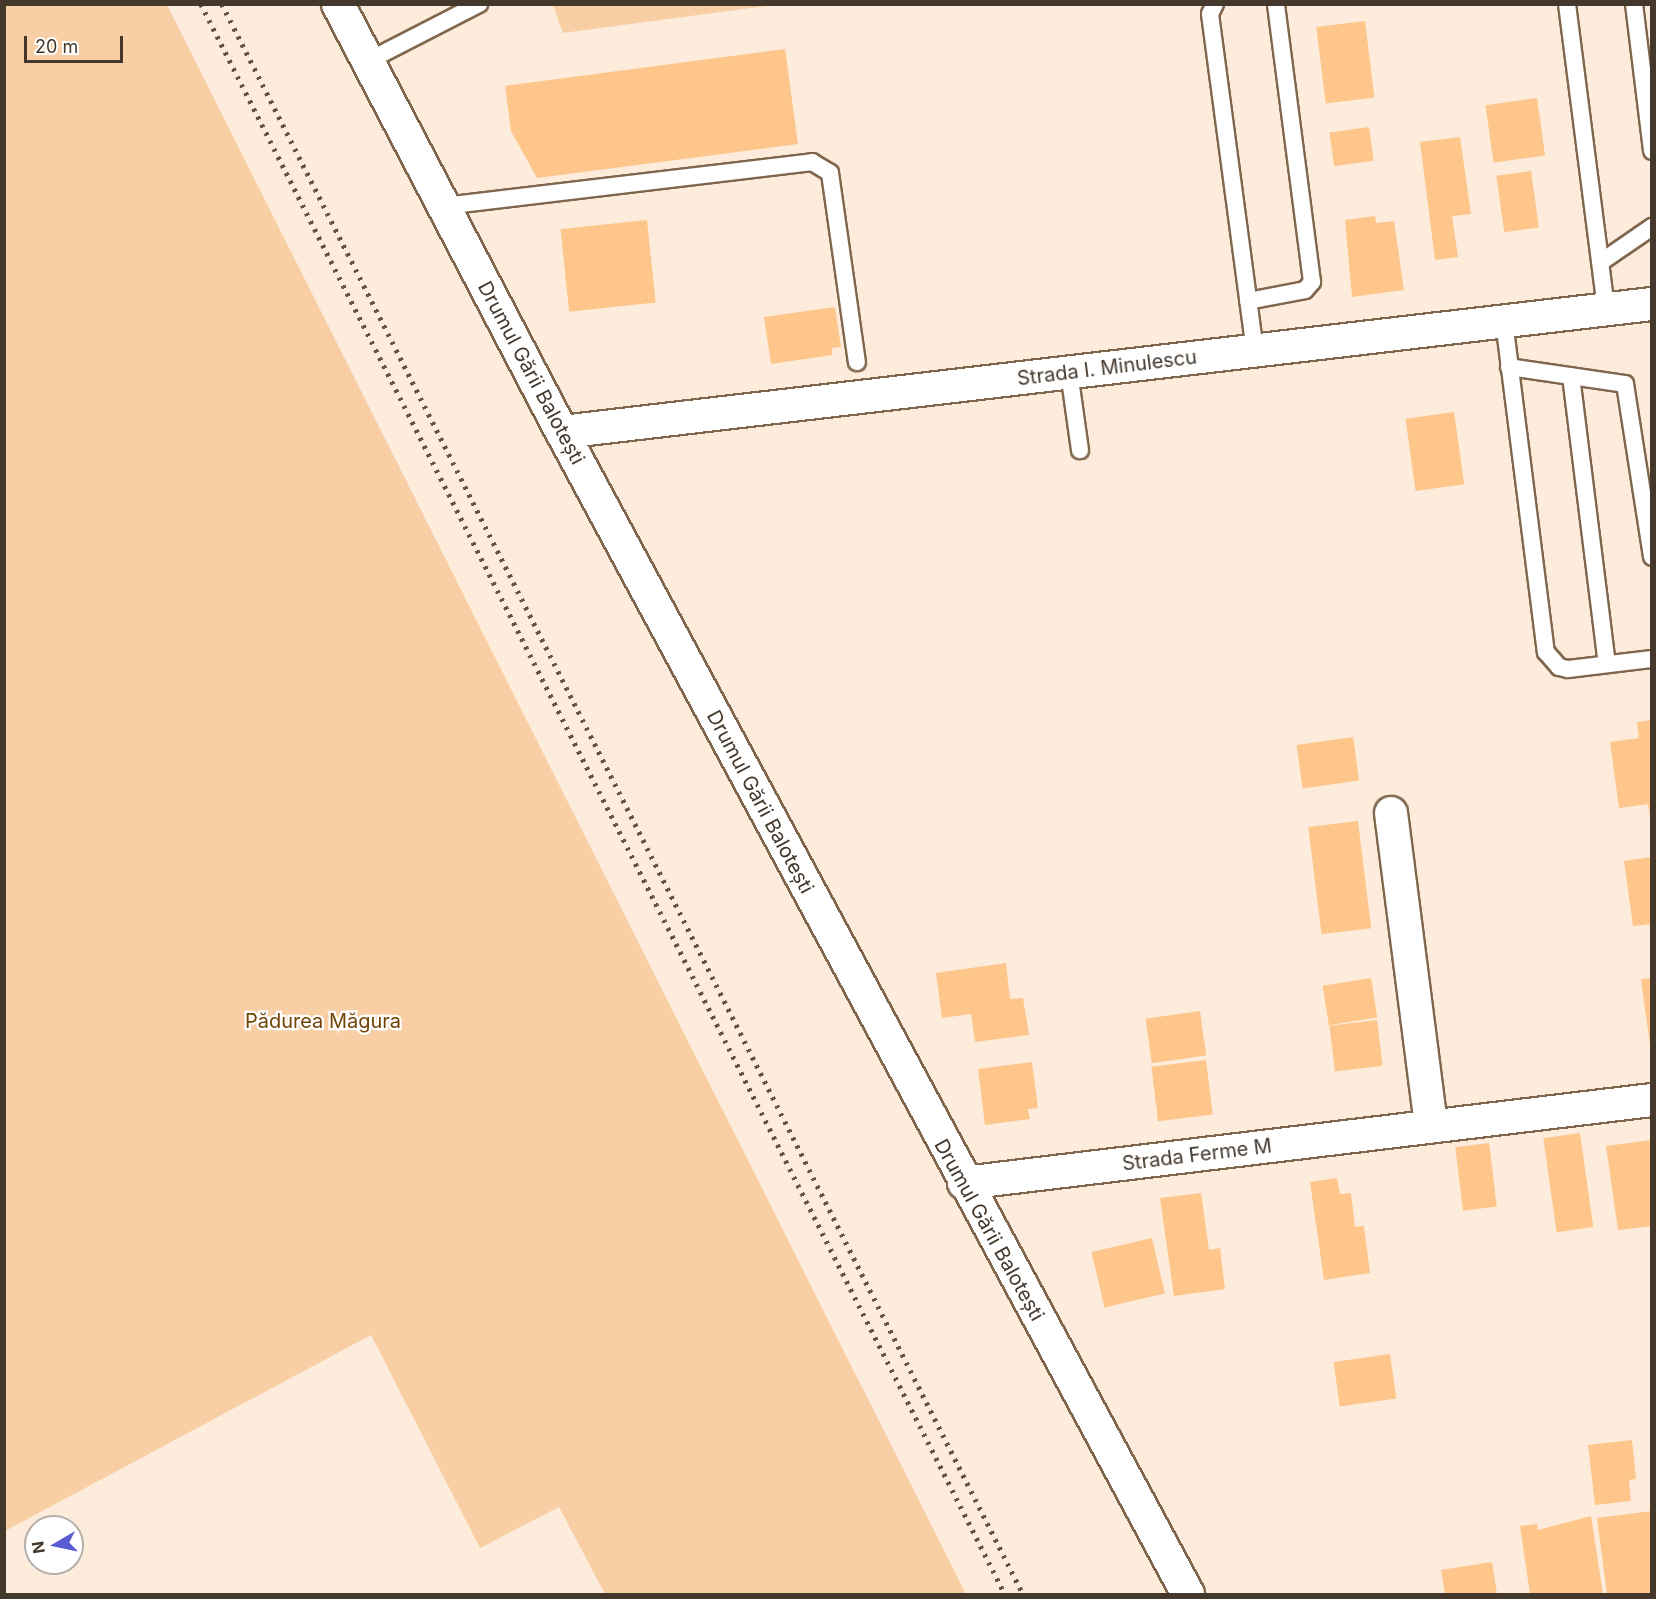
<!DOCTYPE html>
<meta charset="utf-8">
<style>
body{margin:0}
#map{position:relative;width:1656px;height:1599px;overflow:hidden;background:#fdecdb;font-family:Inter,sans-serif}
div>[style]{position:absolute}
.green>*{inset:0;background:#f8cfa5}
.building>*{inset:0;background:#fec68b;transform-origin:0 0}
.roads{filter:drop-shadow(2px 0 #7f664d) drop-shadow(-2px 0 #7f664d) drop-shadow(0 2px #7f664d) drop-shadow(0 -2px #7f664d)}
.lane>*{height:16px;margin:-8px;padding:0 8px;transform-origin:8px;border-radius:8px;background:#fff}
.street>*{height:32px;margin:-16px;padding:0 16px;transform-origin:16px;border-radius:16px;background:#fff}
.rail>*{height:4.5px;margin-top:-2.25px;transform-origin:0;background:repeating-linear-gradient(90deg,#615448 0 3px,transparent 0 9px)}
span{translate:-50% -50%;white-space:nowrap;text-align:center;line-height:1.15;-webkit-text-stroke:4.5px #fff;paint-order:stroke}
.street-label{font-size:20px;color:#44382d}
.park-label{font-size:20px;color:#714506}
.frame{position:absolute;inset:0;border:6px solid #44382d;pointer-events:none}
.north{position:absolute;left:24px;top:1515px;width:60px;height:60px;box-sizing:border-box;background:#fff;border:2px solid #b4afab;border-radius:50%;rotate:261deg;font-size:16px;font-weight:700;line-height:24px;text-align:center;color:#44382d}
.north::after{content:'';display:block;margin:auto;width:21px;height:27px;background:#585bd2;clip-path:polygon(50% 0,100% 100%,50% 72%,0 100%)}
.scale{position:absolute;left:24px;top:36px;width:99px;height:27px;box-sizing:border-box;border:3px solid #44382d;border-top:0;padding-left:8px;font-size:18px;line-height:21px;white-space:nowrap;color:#44382d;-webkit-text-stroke:4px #fff;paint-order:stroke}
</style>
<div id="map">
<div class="green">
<div style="clip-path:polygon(5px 4px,167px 5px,966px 1594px,605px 1594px,559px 1507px,480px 1548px,371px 1335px,5px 1531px)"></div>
<div style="clip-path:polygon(553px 5px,553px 4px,774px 5px,563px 33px)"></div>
</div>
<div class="building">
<div style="left:1365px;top:21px;width:77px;height:49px;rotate:83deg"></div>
<div style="clip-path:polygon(785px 49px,798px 144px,537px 178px,511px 131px,505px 86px)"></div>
<div style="left:1537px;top:98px;width:58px;height:52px;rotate:82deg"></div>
<div style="left:1369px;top:127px;width:34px;height:40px;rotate:82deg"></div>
<div style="clip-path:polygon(1460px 137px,1471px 214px,1452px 216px,1458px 257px,1435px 260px,1420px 142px)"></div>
<div style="left:1531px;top:171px;width:57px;height:35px;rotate:82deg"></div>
<div style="clip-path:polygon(1375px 216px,1376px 223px,1394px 221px,1404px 290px,1352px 297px,1345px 220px)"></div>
<div style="left:647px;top:220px;width:83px;height:87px;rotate:84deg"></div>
<div style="clip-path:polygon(835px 307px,841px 347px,832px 348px,832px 355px,771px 364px,764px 317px)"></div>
<div style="left:1454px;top:412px;width:73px;height:49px;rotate:82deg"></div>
<div style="clip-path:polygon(1652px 720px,1652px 817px,1650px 817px,1648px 804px,1619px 808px,1610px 742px,1639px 738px,1637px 722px)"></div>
<div style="left:1353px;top:737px;width:44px;height:57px;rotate:82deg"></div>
<div style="left:1358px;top:821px;width:108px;height:50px;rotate:83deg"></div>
<div style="clip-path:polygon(1652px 857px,1652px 924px,1633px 926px,1624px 861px)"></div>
<div style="clip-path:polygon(1006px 963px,1010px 999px,1023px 998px,1029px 1035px,975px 1042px,971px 1014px,942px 1018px,936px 973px)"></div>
<div style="left:1371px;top:978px;width:40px;height:49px;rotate:81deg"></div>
<div style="clip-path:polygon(1652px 978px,1652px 1045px,1650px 1045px,1641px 979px)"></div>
<div style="left:1200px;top:1011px;width:45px;height:55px;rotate:82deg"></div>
<div style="left:1377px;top:1020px;width:46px;height:48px;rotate:83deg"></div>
<div style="left:1206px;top:1060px;width:55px;height:55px;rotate:83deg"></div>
<div style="clip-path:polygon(1032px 1062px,1038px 1108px,1028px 1109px,1030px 1119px,985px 1125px,978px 1069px)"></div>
<div style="left:1580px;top:1133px;width:95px;height:37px;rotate:82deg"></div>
<div style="clip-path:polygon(1652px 1140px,1652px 1226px,1618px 1230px,1606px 1146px)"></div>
<div style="left:1489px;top:1143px;width:64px;height:34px;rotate:83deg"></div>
<div style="clip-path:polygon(1337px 1178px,1340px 1194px,1351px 1193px,1355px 1227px,1364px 1226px,1370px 1273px,1324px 1280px,1310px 1182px)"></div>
<div style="clip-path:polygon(1201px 1193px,1209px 1250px,1220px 1248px,1225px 1289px,1174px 1296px,1160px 1198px)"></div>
<div style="left:1152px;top:1238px;width:57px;height:62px;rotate:77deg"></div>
<div style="left:1390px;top:1354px;width:45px;height:57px;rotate:82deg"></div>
<div style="clip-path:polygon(1632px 1440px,1636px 1479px,1629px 1480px,1631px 1501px,1595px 1505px,1588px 1445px)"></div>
<div style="clip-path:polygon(1652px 1511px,1652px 1594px,1607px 1594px,1597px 1518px)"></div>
<div style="clip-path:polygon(1591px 1516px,1603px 1594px,1530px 1594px,1520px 1526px,1537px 1524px,1538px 1530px)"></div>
<div style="clip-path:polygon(1492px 1562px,1497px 1594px,1445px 1594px,1441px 1570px)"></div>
</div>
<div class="roads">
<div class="lane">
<div style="left:1215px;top:4px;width:11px;rotate:117deg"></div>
<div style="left:1210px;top:14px;width:339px;rotate:82.4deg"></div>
<div style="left:1567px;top:4px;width:307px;rotate:82.7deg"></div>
<div style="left:1634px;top:4px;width:148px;rotate:83deg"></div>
<div style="left:368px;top:61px;width:125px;rotate:-27.2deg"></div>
<div style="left:444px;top:206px;width:371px;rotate:-6.8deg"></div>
<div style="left:812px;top:162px;width:21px;rotate:31deg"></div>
<div style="left:830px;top:173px;width:191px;rotate:81.9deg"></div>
<div style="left:1601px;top:262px;width:62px;rotate:-34.5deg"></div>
<div style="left:1248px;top:301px;width:58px;rotate:-10.9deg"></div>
<div style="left:1305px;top:290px;width:11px;rotate:-49deg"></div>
<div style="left:1312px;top:282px;width:280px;rotate:-97.4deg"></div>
<div style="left:1504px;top:321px;width:334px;rotate:82.8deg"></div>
<div style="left:1546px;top:652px;width:20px;rotate:49deg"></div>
<div style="left:1559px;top:667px;width:9px;rotate:13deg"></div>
<div style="left:1568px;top:669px;width:85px;rotate:-6.8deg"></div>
<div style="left:1509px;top:367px;width:117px;rotate:8.3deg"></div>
<div style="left:1625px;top:384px;width:175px;rotate:81.1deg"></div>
<div style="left:1069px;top:372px;width:79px;rotate:82deg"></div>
<div style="left:1571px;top:376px;width:290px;rotate:82.9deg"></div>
</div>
<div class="street">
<div style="left:338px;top:4px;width:483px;rotate:62.4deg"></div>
<div style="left:562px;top:432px;width:1320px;rotate:61.69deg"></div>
<div style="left:562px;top:432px;width:1097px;rotate:-6.7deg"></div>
<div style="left:1391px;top:813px;width:316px;rotate:82.7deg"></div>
<div style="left:964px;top:1183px;width:693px;rotate:-6.88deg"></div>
</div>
</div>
<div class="rail">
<div style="left:201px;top:4px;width:1782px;rotate:63.18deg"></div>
<div style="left:222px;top:4px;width:1780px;rotate:63.26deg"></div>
</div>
<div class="street-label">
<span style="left:1107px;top:368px;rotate:-7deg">Strada I. Minulescu</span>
<span style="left:531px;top:373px;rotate:62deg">Drumul Gării Balotești</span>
<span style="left:760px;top:802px;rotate:62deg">Drumul Gării Balotești</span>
<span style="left:1197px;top:1155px;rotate:-7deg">Strada Ferme M</span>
<span style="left:989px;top:1230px;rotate:61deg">Drumul Gării Balotești</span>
</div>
<div class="park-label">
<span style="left:323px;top:1021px">Pădurea Măgura</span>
</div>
<div class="frame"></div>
<div class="north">N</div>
<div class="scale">20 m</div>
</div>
